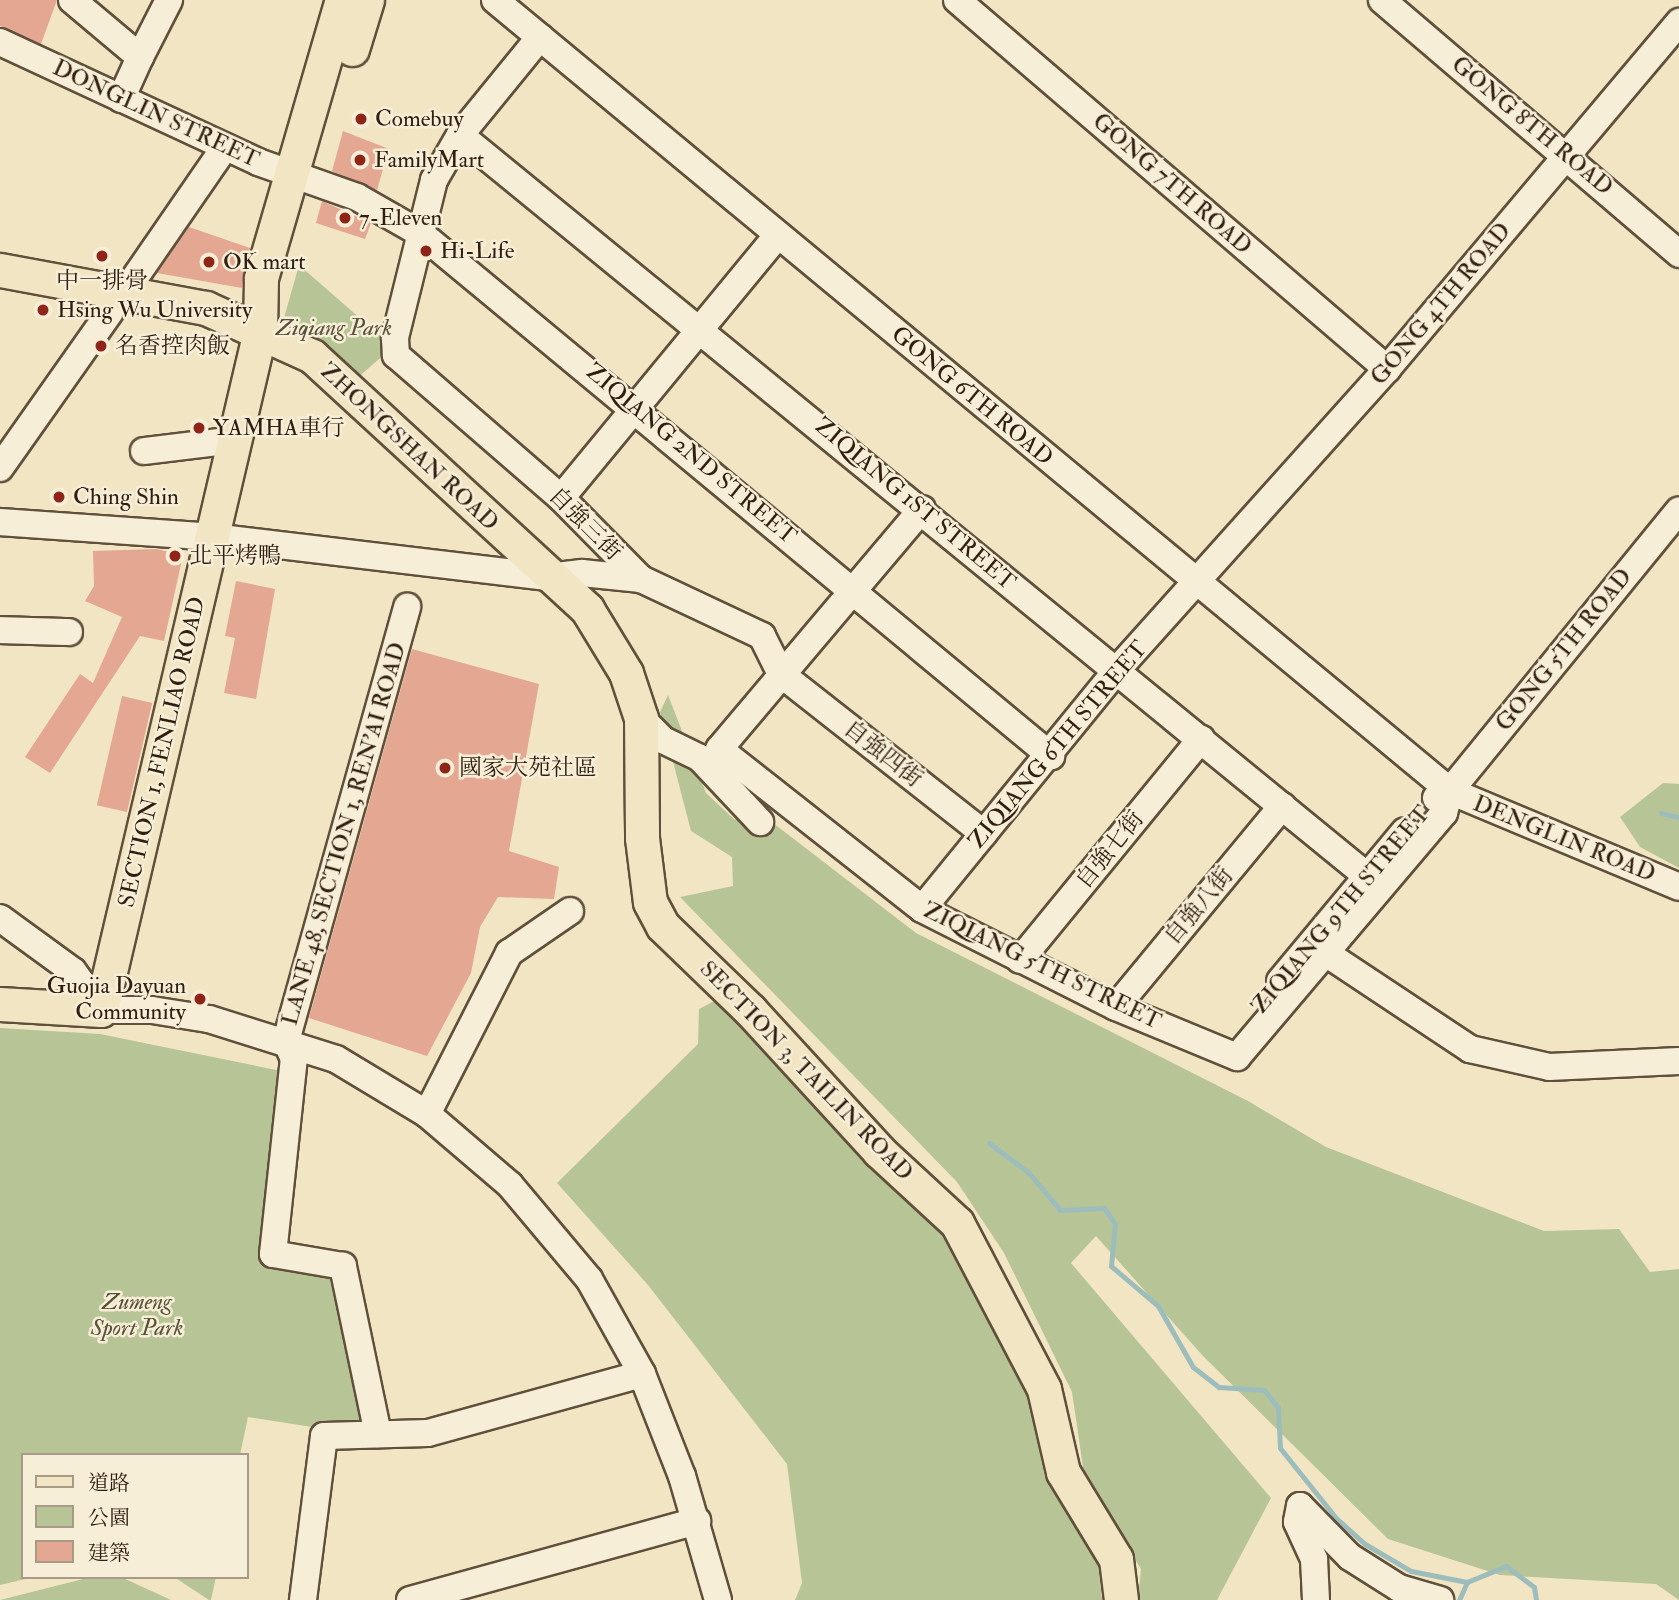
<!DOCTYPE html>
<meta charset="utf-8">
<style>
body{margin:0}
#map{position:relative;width:1679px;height:1600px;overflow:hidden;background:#f2e5c3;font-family:"IM FELL Double Pica","Noto Serif TC",serif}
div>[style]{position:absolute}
.green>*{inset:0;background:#b7c596}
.stream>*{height:5px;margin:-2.5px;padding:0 2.5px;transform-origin:2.5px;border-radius:2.5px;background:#9dbdbc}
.building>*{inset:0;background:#e4a792;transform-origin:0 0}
.roads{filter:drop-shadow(2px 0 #60503b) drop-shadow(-2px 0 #60503b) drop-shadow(0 2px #60503b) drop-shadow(0 -2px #60503b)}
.minor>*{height:26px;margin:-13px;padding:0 13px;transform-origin:13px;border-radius:13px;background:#f7eed8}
.major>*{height:33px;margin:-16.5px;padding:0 16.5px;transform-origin:16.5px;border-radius:16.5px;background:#f2e5c3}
.dots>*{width:19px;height:19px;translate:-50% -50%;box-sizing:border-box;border:4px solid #f7eed8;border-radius:50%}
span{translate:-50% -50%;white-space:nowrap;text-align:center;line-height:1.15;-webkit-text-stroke:5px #f7eed8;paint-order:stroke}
.street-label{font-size:23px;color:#301f0e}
.poi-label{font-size:23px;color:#301f0e}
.left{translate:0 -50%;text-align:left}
.right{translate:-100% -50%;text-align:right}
.park-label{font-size:23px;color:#585137;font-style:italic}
.legend{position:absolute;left:21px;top:1453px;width:228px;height:126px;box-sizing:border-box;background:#f7eed8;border:2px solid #a79b87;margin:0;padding:9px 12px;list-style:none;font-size:21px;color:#301f0e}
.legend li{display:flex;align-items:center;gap:14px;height:35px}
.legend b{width:35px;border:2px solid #a79b87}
</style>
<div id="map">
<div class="green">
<div style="clip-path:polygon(299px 265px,393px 347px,356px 379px,284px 318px)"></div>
<div style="clip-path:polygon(668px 695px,706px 793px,735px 820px,743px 800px,916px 933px,1248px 1101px,1326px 1147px,1544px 1231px,1619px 1229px,1650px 1272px,1679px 1269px,1679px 1600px,1656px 1584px,1500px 1575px,1388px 1539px,1203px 1356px,1096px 1236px,1071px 1263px,1271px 1498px,1217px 1600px,1138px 1600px,1141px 1569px,1084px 1474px,1072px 1392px,1004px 1253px,957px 1182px,680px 897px,733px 886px,732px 857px,691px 831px,660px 712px)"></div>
<div style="clip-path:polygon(1663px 783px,1679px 784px,1679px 868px,1640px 847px,1620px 817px)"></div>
<div style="clip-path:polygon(726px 995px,949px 1224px,1023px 1369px,1045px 1478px,1098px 1558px,1102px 1600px,795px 1600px,802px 1583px,787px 1464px,648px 1285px,557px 1183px,698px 1044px,699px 1009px)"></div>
<div style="clip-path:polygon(0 1028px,100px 1034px,286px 1072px,264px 1264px,333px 1279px,361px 1423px,319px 1428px,248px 1417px,240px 1455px,23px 1455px,23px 1577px,34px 1577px,0 1585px)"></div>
<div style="clip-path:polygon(91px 1577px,121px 1577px,171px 1600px,0 1600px)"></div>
<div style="clip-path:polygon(174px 1577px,216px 1577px,211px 1600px,209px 1600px)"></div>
</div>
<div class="stream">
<div style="left:1661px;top:813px;width:18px;rotate:13deg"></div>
<div style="left:989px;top:1143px;width:50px;rotate:36.9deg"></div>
<div style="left:1029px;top:1173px;width:48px;rotate:50deg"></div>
<div style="left:1060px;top:1210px;width:44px;rotate:-2.6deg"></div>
<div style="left:1104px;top:1208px;width:19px;rotate:55deg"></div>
<div style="left:1115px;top:1224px;width:42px;rotate:95.4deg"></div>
<div style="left:1111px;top:1266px;width:62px;rotate:40.4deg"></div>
<div style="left:1158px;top:1306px;width:70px;rotate:60.2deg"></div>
<div style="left:1193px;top:1367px;width:33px;rotate:38deg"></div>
<div style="left:1219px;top:1387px;width:45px;rotate:3.8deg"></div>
<div style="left:1264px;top:1390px;width:22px;rotate:51deg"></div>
<div style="left:1278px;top:1407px;width:41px;rotate:87.2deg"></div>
<div style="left:1280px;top:1448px;width:90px;rotate:51.3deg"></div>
<div style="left:1336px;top:1518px;width:39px;rotate:42deg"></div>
<div style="left:1365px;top:1544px;width:53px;rotate:30.4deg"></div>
<div style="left:1411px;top:1571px;width:57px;rotate:11.1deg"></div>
<div style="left:1459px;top:1600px;width:20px;rotate:-66deg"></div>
<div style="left:1467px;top:1582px;width:42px;rotate:-22.3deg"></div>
<div style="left:1506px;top:1566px;width:35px;rotate:37deg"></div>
<div style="left:1534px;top:1587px;width:13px;rotate:81deg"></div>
</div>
<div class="building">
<div style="clip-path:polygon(0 0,57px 0,41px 44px,0 26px)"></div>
<div style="clip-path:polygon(343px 131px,389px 149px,377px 190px,332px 171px)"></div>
<div style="clip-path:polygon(322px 201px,371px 223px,365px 239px,316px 223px)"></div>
<div style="clip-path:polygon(189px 227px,250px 248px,242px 288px,157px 273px)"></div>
<div style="clip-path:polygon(156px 549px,183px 555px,164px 641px,140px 636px,50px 773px,25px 757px,80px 674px,93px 683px,122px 617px,85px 601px,94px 586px,93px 551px)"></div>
<div style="clip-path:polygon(236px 581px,275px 589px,256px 699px,224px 693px,235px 638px,225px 636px)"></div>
<div style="clip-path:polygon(412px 649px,539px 684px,509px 851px,559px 867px,554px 899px,498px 897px,480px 927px,471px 973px,427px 1056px,309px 1018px)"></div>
<div style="left:122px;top:696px;width:31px;height:112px;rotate:13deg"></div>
</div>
<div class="roads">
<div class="minor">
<div style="left:72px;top:0;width:89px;rotate:40deg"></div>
<div style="left:140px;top:57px;width:46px;rotate:114.3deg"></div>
<div style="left:495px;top:0;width:1240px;rotate:39.63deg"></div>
<div style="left:1450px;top:791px;width:248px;rotate:22.7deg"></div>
<div style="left:957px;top:0;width:567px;rotate:40.63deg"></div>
<div style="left:1382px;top:0;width:391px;rotate:40.5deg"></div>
<div style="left:540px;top:37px;width:127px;rotate:129.2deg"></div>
<div style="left:460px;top:135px;width:52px;rotate:120deg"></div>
<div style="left:434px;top:180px;width:163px;rotate:103.9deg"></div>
<div style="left:395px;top:338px;width:17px;rotate:87deg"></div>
<div style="left:396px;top:355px;width:218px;rotate:40.9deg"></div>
<div style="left:561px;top:498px;width:114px;rotate:45.4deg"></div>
<div style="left:641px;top:579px;width:134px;rotate:25.2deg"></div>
<div style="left:762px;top:636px;width:42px;rotate:63.4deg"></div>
<div style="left:781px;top:674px;width:258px;rotate:38.2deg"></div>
<div style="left:0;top:42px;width:285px;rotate:24.9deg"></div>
<div style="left:258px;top:162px;width:105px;rotate:19.5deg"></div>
<div style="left:357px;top:197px;width:73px;rotate:29.7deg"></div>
<div style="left:420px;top:233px;width:820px;rotate:39.65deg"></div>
<div style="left:140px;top:57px;width:64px;rotate:-63deg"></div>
<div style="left:460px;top:135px;width:1171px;rotate:39.25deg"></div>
<div style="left:125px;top:292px;width:176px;rotate:-55.4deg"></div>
<div style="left:144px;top:451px;width:92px;rotate:-6.9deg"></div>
<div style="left:0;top:468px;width:191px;rotate:-54.8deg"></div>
<div style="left:561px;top:498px;width:341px;rotate:-50.5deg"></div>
<div style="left:922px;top:509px;width:314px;rotate:130.2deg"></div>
<div style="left:719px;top:749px;width:258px;rotate:38.2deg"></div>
<div style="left:922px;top:909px;width:217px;rotate:26.8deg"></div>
<div style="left:1116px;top:1007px;width:131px;rotate:22.5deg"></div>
<div style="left:1237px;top:1057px;width:320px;rotate:-49.7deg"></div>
<div style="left:1444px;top:813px;width:23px;rotate:-75deg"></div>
<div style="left:0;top:522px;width:213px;rotate:4deg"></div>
<div style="left:212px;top:537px;width:338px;rotate:6.8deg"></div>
<div style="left:548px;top:577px;width:34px;rotate:-7deg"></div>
<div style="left:582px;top:573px;width:59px;rotate:5.8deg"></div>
<div style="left:0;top:630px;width:69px;rotate:1.7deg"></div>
<div style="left:641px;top:718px;width:31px;rotate:45deg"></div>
<div style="left:663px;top:740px;width:41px;rotate:25.9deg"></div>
<div style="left:700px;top:758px;width:88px;rotate:46.8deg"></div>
<div style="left:1436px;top:798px;width:16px;rotate:-27deg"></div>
<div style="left:1450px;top:791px;width:362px;rotate:-50.8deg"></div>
<div style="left:922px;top:909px;width:307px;rotate:-50.8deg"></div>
<div style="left:1116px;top:671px;width:406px;rotate:-48.1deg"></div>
<div style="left:1387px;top:369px;width:454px;rotate:-49.9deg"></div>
<div style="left:0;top:918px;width:90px;rotate:36deg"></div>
<div style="left:73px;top:971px;width:48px;rotate:54.3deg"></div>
<div style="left:1312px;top:944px;width:190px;rotate:33.6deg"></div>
<div style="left:1470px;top:1049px;width:81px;rotate:12.8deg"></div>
<div style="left:1549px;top:1067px;width:130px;rotate:-2.6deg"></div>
<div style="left:1020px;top:960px;width:286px;rotate:-50.7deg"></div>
<div style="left:1280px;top:981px;width:195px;rotate:-50.2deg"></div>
<div style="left:1116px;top:1007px;width:261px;rotate:-50.4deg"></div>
<div style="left:101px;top:1010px;width:51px"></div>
<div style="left:152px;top:1010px;width:58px;rotate:9deg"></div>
<div style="left:209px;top:1019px;width:133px;rotate:17.5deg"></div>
<div style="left:336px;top:1059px;width:106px;rotate:31.1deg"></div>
<div style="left:427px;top:1114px;width:109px;rotate:40.5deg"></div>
<div style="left:510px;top:1185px;width:123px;rotate:50deg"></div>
<div style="left:589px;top:1279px;width:109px;rotate:60.8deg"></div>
<div style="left:642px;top:1374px;width:110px;rotate:68.6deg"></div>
<div style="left:682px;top:1476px;width:129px;rotate:73.8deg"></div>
<div style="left:427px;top:1114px;width:181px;rotate:-63deg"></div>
<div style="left:509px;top:953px;width:74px;rotate:-34.5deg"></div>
<div style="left:378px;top:1434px;width:172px;rotate:-101.8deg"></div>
<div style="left:343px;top:1266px;width:71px;rotate:-170.3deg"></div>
<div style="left:273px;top:1254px;width:196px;rotate:-83.9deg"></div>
<div style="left:294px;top:1059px;width:20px;rotate:-114deg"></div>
<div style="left:286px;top:1041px;width:451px;rotate:-74.4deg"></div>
<div style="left:1300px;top:1506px;width:71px;rotate:45.6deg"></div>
<div style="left:1350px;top:1557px;width:58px;rotate:32.3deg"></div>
<div style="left:1399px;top:1588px;width:43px;rotate:16.3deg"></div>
<div style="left:1300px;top:1506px;width:16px;rotate:101deg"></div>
<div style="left:1297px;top:1522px;width:41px;rotate:65.3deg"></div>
<div style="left:1314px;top:1559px;width:41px;rotate:87.2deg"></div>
<div style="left:303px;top:1600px;width:165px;rotate:-82.7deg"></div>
<div style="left:324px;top:1436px;width:104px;rotate:-1.7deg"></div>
<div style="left:428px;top:1433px;width:222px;rotate:-15.4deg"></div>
<div style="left:410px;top:1600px;width:298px;rotate:-15.4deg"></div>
</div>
<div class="major">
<div style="left:352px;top:49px;width:51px;rotate:-73deg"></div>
<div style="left:0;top:270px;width:209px;rotate:10.5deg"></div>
<div style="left:206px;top:308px;width:116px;rotate:24.4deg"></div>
<div style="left:312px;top:356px;width:374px;rotate:42.6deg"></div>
<div style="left:587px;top:609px;width:75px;rotate:58.6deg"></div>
<div style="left:626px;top:673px;width:47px;rotate:71.6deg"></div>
<div style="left:641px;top:718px;width:120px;rotate:89.5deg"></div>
<div style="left:642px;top:838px;width:64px;rotate:82.9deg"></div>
<div style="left:650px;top:902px;width:27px;rotate:62deg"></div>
<div style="left:663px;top:926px;width:121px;rotate:44deg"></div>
<div style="left:750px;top:1010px;width:191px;rotate:47.5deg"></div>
<div style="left:879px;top:1151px;width:106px;rotate:42.7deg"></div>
<div style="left:957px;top:1223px;width:187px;rotate:62.3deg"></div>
<div style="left:1044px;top:1389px;width:85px;rotate:77.1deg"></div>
<div style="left:1063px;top:1472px;width:102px;rotate:58.7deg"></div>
<div style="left:1116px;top:1559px;width:41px;rotate:83deg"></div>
<div style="left:0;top:1004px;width:101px;rotate:3.4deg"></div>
<div style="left:101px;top:1010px;width:697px;rotate:-76.82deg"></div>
<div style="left:260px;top:331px;width:53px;rotate:-88.9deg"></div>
<div style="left:261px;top:278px;width:290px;rotate:-73.8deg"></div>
</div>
</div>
<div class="dots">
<div style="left:361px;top:119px;background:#8f2418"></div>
<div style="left:360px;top:160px;background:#8f2418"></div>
<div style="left:345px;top:218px;background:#8f2418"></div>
<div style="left:426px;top:251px;background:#8f2418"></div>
<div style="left:102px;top:256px;background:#8f2418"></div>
<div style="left:209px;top:262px;background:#8f2418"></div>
<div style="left:43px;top:310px;background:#8f2418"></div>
<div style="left:101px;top:346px;background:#8f2418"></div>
<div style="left:199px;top:428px;background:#8f2418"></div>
<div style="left:59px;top:497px;background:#8f2418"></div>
<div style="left:175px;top:556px;background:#8f2418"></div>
<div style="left:445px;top:768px;background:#8f2418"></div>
<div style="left:200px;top:999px;background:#8f2418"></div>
</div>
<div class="street-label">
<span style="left:156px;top:114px;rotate:25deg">DONGLIN STREET</span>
<span style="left:1532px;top:126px;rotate:40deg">GONG 8TH ROAD</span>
<span style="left:1172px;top:184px;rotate:41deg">GONG 7TH ROAD</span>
<span style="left:1441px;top:304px;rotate:-50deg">GONG 4TH ROAD</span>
<span style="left:972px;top:396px;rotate:40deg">GONG 6TH ROAD</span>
<span style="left:409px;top:447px;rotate:43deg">ZHONGSHAN ROAD</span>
<span style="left:691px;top:454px;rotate:40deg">ZIQIANG 2ND STREET</span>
<span style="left:915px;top:504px;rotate:40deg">ZIQIANG 1ST STREET</span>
<span style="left:585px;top:524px;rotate:45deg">自強三街</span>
<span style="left:1564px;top:650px;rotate:-51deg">GONG 5TH ROAD</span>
<span style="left:1058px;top:745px;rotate:-50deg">ZIQIANG 6TH STREET</span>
<span style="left:162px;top:752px;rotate:-77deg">SECTION 1, FENLIAO ROAD</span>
<span style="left:883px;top:754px;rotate:38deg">自強四街</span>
<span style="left:344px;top:834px;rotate:-74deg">LANE 48, SECTION 1, REN'AI ROAD</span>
<span style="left:1564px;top:839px;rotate:22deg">DENGLIN ROAD</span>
<span style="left:1110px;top:850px;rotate:-51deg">自強七街</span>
<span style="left:1199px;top:906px;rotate:-50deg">自強八街</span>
<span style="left:1341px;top:910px;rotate:-50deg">ZIQIANG 9TH STREET</span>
<span style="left:1042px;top:966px;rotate:26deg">ZIQIANG 5TH STREET</span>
<span style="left:806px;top:1071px;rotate:46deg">SECTION 3, TAILIN ROAD</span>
</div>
<div class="poi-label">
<span class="left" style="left:375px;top:119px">Comebuy</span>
<span class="left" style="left:374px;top:160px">FamilyMart</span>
<span class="left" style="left:359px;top:218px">7-Eleven</span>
<span class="left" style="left:440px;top:251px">Hi-Life</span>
<span class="left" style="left:223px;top:262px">OK mart</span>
<span style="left:102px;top:281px">中一排骨</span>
<span class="left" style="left:57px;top:310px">Hsing Wu University</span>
<span class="left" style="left:115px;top:346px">名香控肉飯</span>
<span class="left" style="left:213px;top:428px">YAMHA車行</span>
<span class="left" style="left:73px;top:497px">Ching Shin</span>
<span class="left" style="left:189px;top:556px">北平烤鴨</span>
<span class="left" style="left:459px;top:768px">國家大苑社區</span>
<span class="right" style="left:186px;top:999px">Guojia Dayuan<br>Community</span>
</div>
<div class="park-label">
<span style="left:334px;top:328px">Ziqiang Park</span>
<span style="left:137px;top:1315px">Zumeng<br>Sport Park</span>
</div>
<ul class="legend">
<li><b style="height:9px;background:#f2e5c3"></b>道路</li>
<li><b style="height:19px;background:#b7c596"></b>公園</li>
<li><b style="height:19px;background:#e4a792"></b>建築</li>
</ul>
</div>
